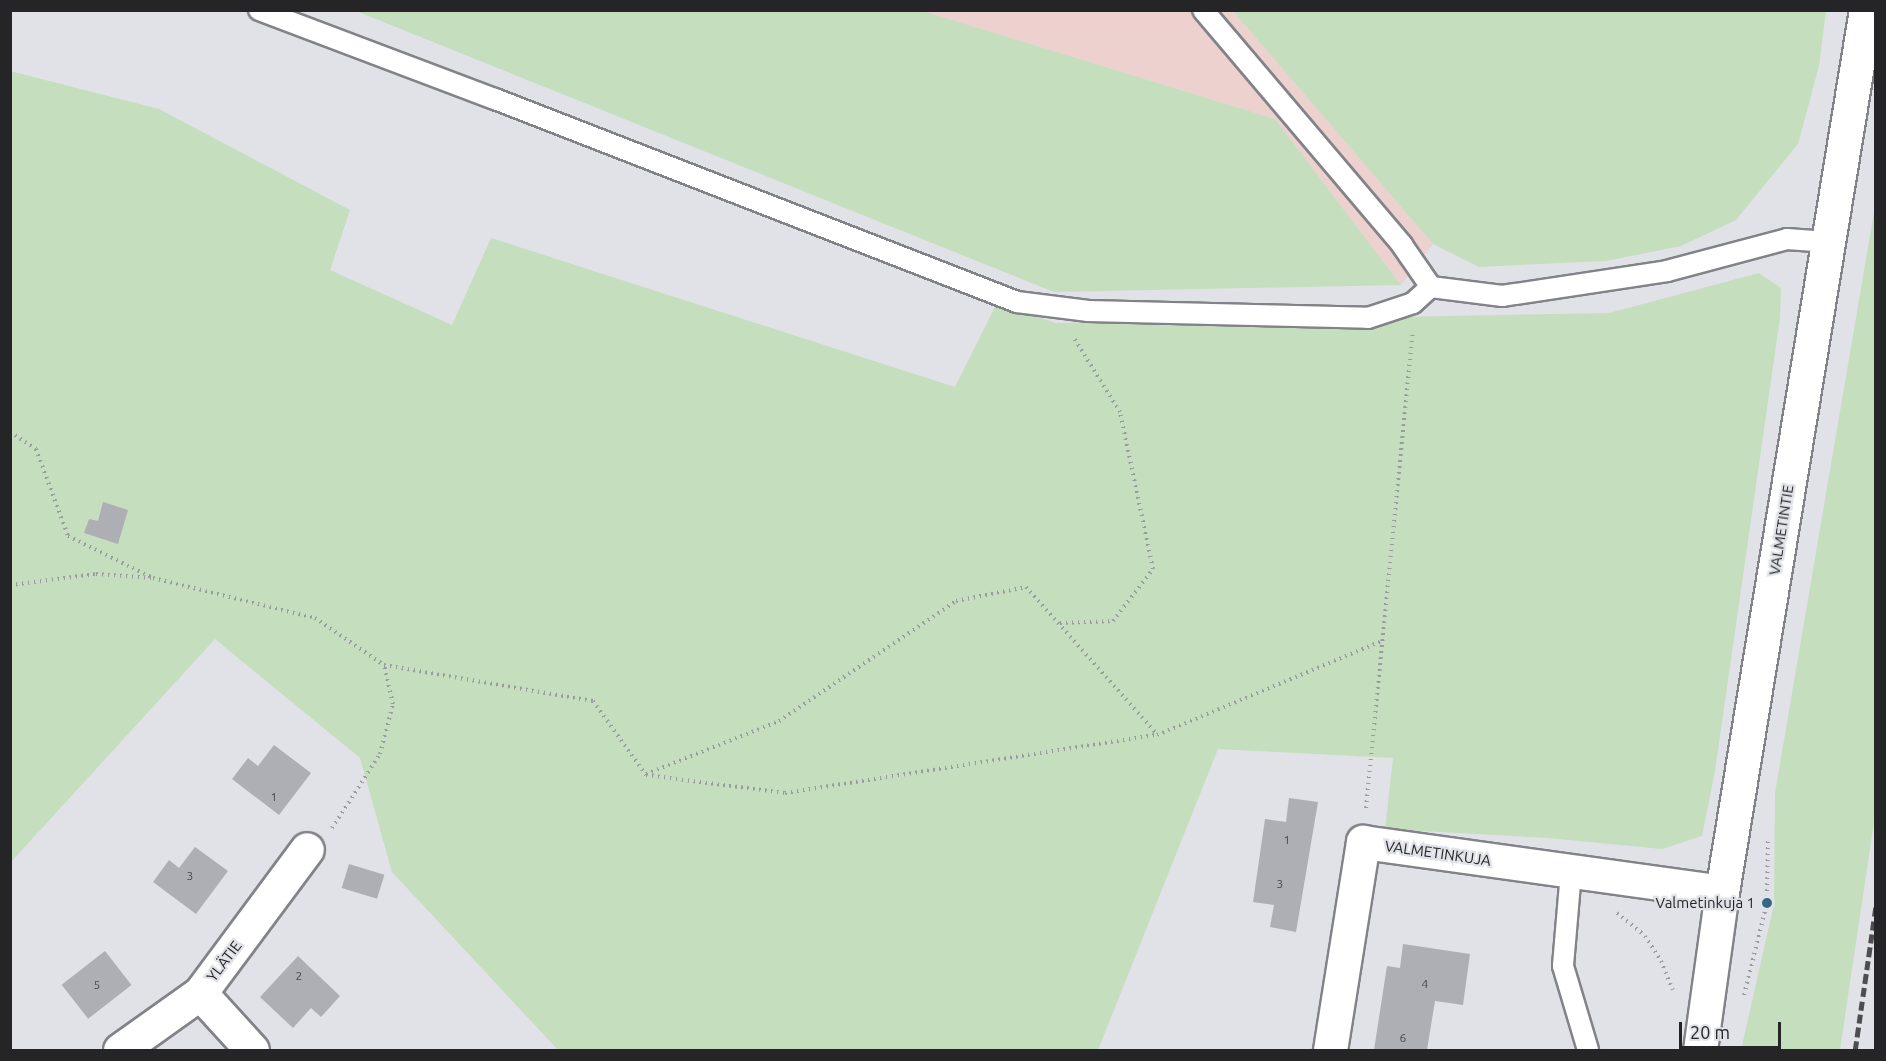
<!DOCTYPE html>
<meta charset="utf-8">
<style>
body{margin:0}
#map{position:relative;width:1886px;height:1061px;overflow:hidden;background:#e0e2e8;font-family:Ubuntu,sans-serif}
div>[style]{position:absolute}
.industrial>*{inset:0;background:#ecd1ce}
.green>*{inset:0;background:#c5debe}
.building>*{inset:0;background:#adafb4;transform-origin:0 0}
.path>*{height:4px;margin-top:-2px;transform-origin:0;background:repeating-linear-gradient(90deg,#999b9f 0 1.5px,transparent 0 6px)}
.roads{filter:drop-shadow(2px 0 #828388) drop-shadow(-2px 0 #828388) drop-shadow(0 2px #828388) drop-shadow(0 -2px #828388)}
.service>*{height:20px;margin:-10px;padding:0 10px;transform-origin:10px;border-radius:10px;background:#fff}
.minor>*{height:33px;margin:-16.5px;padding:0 16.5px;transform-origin:16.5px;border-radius:16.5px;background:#fff}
.tertiary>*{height:33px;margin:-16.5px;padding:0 16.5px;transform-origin:16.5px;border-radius:16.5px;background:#fff}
.rail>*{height:4.5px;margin-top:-2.25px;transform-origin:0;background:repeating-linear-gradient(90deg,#4d4d50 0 9px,transparent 0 13.5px)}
.dots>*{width:16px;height:16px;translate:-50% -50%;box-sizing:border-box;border:3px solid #e0e2e8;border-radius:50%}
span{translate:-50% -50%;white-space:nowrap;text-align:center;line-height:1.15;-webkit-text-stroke:4.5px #e0e2e8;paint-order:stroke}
.number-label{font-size:12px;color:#47484a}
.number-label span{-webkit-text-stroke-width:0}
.street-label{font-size:15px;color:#252527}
.poi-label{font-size:15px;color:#252527}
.right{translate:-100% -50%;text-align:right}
.frame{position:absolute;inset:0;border:12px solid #252527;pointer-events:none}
.scale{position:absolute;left:1679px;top:1022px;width:102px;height:27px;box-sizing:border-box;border:3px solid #252527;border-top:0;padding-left:8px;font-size:18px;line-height:21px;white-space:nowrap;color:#252527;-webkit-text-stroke:4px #e0e2e8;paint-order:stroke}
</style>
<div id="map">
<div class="industrial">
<div style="clip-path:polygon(923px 11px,1233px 11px,1433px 244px,1401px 285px,1275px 119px)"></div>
</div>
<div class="green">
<div style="clip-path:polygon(356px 11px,923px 11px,1275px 119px,1401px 285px,1054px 292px)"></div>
<div style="clip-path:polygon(1233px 11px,1826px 11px,1819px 66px,1798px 144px,1736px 220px,1681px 246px,1606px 261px,1479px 267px,1433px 244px)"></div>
<div style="clip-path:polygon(10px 71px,159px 109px,350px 210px,330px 270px,452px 325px,491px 238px,955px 387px,997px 303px,1056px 323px,1609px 313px,1759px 273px,1781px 288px,1780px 318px,1715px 771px,1702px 836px,1662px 849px,1548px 838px,1385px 829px,1393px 758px,1218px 749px,1098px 1050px,558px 1050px,392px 872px,360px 758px,215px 639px,11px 862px)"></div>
<div style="clip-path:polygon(1875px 206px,1875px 815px,1840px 1050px,1741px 1050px,1774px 904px,1775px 793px)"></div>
</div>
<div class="building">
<div style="clip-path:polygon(103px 502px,128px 510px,118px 544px,84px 533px,89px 519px,98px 521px)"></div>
<div style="clip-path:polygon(274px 745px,311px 773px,279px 815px,232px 779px,248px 758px,258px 766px)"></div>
<div style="clip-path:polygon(1289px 798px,1318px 802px,1296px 932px,1270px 927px,1274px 905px,1253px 902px,1265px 819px,1286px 822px)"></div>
<div style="clip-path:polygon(195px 847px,228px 871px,196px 914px,153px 882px,169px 860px,179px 868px)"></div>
<div style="left:349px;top:864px;width:37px;height:25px;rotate:17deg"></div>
<div style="clip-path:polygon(1403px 944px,1470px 954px,1463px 1005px,1435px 1001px,1427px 1050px,1374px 1050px,1387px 966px,1400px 968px)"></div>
<div style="left:105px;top:951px;width:43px;height:55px;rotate:52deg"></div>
<div style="clip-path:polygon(298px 956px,340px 996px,321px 1017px,311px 1008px,293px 1028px,260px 997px)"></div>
</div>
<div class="path">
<div style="left:10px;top:432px;width:31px;rotate:33deg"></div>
<div style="left:36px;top:449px;width:93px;rotate:69.8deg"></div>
<div style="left:68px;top:536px;width:93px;rotate:26.3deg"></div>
<div style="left:10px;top:585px;width:87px;rotate:-7.3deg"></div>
<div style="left:96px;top:574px;width:57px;rotate:4deg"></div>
<div style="left:153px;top:578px;width:167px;rotate:13.9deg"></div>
<div style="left:315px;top:618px;width:83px;rotate:34.3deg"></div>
<div style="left:384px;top:665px;width:212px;rotate:9.8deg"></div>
<div style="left:593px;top:701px;width:91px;rotate:54.4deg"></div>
<div style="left:646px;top:775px;width:140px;rotate:7.4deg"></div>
<div style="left:785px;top:793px;width:376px;rotate:-8.9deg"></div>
<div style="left:1157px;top:735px;width:244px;rotate:-22.7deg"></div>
<div style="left:1060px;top:623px;width:53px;rotate:-2.2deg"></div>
<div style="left:1113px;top:621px;width:66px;rotate:-52.4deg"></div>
<div style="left:1153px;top:569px;width:160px;rotate:-101.9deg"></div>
<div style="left:1120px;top:412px;width:87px;rotate:-121.9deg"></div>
<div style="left:646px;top:774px;width:143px;rotate:-21.7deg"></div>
<div style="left:779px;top:721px;width:214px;rotate:-34.1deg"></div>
<div style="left:956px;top:601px;width:71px;rotate:-11.3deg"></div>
<div style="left:1026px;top:587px;width:197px;rotate:48.3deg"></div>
<div style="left:1366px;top:808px;width:478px;rotate:-84.4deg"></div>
<div style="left:332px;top:828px;width:88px;rotate:-57deg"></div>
<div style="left:380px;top:754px;width:52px;rotate:-75.4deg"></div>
<div style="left:393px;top:704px;width:40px;rotate:-103deg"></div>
<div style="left:1617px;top:913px;width:36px;rotate:39deg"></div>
<div style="left:1645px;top:936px;width:30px;rotate:57deg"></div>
<div style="left:1661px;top:961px;width:31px;rotate:68deg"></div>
<div style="left:1744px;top:995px;width:95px;rotate:-76deg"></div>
<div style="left:1767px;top:903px;width:66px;rotate:-89.1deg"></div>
<div style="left:10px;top:1046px;width:6px;rotate:39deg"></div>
</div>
<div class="roads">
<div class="service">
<div style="left:259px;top:10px;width:252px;rotate:20.7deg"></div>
<div style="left:495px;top:99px;width:560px;rotate:21.25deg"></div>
<div style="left:1017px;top:302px;width:72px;rotate:7.2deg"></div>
<div style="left:1088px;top:311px;width:280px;rotate:1.4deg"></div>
<div style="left:1368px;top:318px;width:47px;rotate:-18.4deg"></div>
<div style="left:1413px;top:303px;width:24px;rotate:-42deg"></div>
<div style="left:1431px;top:287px;width:72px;rotate:7.2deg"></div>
<div style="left:1502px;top:296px;width:167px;rotate:-8.6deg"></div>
<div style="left:1667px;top:271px;width:124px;rotate:-14.9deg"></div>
<div style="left:1787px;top:239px;width:41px;rotate:4.2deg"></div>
<div style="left:1203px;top:10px;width:308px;rotate:49.7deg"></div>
<div style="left:1402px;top:245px;width:51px;rotate:55.4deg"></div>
<div style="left:1571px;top:872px;width:94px;rotate:94.9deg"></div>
<div style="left:1563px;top:966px;width:88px;rotate:73.4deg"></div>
</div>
<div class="minor">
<div style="left:200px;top:993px;width:77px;rotate:47.6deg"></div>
<div style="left:120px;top:1050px;width:98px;rotate:-35.5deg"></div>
<div style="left:200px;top:993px;width:179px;rotate:-53.4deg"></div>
<div style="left:1330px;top:1050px;width:211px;rotate:-81deg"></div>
<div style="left:1363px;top:842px;width:362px;rotate:7.9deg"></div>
</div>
<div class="tertiary">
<div style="left:1700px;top:1050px;width:160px;rotate:-82.1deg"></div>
<div style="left:1722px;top:892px;width:894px;rotate:-80.73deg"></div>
</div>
</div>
<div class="rail">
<div style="left:1855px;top:1050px;width:148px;rotate:-81.8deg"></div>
</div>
<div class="dots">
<div style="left:1767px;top:903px;background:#316983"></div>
</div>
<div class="number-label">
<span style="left:274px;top:797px">1</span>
<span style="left:1287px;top:840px">1</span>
<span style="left:190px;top:876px">3</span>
<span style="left:1280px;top:884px">3</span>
<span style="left:299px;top:976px">2</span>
<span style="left:1425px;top:984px">4</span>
<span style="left:97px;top:985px">5</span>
<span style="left:1403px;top:1038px">6</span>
</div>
<div class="street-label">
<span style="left:1781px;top:530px;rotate:-81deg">VALMETINTIE</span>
<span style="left:1438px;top:853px;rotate:8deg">VALMETINKUJA</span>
<span style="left:224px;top:961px;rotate:-53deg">YLÄTIE</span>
</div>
<div class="poi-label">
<span class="right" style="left:1755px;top:903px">Valmetinkuja 1</span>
</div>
<div class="frame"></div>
<div class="scale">20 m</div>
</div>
